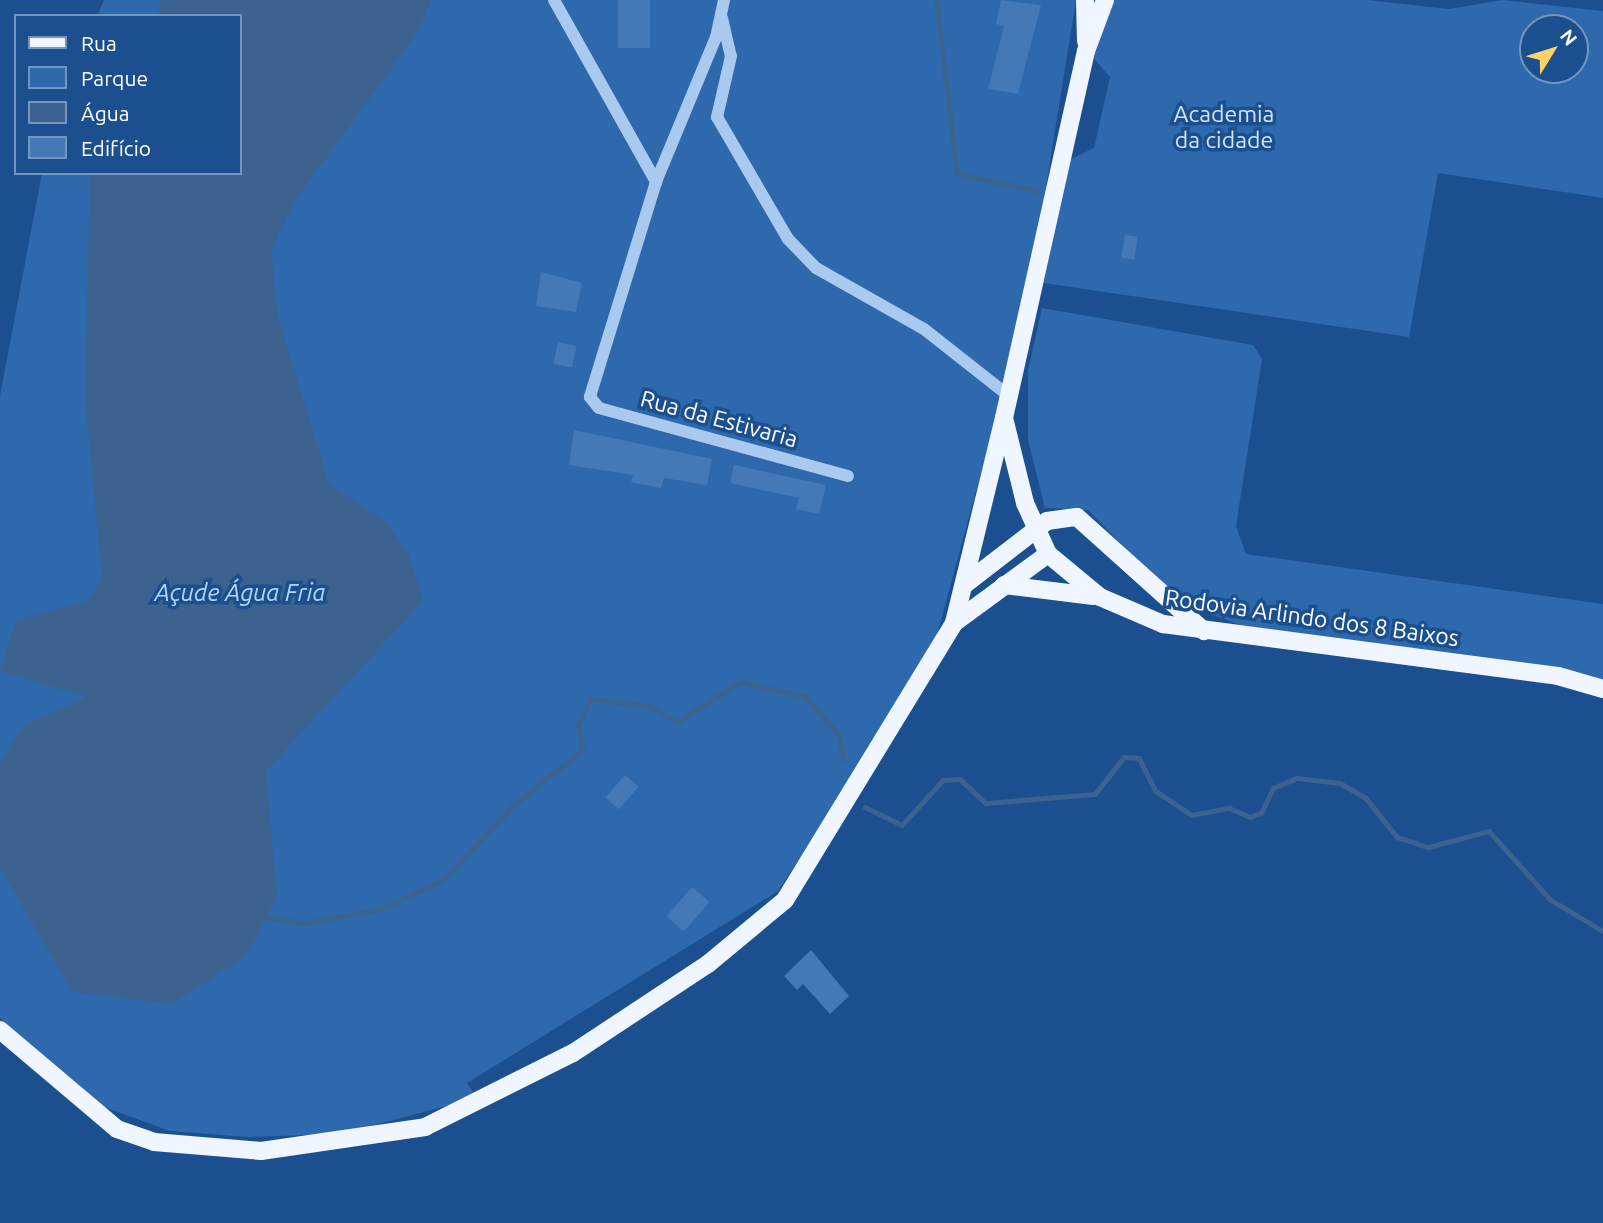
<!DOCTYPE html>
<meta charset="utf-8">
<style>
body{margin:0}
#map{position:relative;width:1603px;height:1223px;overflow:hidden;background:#1b4f8f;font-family:Ubuntu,sans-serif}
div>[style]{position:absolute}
.green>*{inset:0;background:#2e69ad}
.water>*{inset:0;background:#3c6290}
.stream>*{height:4.5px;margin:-2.25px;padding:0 2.25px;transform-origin:2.25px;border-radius:2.25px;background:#3c6290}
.building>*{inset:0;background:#4478b7;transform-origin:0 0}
.minor>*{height:12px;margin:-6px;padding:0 6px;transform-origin:6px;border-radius:6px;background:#a9c9ee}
.major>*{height:18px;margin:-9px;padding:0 9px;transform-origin:9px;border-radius:9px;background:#f0f6ff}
span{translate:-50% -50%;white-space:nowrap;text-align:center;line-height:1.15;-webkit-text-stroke:7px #1b4f8f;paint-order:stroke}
.park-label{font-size:23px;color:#cfe3fa}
.street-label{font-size:23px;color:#fff}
.water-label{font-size:24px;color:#b5d3f5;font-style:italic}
.legend{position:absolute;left:14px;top:14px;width:228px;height:161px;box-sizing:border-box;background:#1b4f8f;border:2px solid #7695bc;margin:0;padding:9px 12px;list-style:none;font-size:21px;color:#fff}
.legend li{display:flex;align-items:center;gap:14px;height:35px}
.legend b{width:35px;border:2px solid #7695bc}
.north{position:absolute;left:1519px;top:14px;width:70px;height:70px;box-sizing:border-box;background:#1b4f8f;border:2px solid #7695bc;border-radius:50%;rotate:52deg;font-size:19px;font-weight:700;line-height:28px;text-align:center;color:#fff}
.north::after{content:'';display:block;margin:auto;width:24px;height:32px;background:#ffd166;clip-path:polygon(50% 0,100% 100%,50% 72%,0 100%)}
</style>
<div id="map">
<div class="green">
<div style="clip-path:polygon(104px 0,1076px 0,1028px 299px,937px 635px,864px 762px,778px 891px,467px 1083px,477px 1098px,340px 1134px,248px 1137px,170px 1131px,96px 1104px,0 1018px,0 396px,42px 173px,240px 173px,240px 16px,97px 16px)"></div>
<div style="clip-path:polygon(evenodd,1114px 0,1367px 0,1449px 9px,1502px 0,1603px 11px,1603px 198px,1438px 173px,1409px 337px,1044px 283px,1069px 160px,1094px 148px,1110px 77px,1091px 55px,1114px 0,1533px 28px,1575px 28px,1575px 70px,1533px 70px,1533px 28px)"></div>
<div style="clip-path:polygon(1042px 308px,1253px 345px,1262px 359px,1236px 526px,1246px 554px,1603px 604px,1603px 680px,1240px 625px,1194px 608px,1162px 586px,1088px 510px,1045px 508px,1028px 440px,1028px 371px)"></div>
</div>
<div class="water">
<div style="clip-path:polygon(161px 0,431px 0,418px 32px,298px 196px,271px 249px,278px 316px,329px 484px,387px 523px,409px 555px,423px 601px,266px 771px,277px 895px,247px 955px,172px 1004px,72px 992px,0 867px,0 763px,23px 726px,87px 697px,0 671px,16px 620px,87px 601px,102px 579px,85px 398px,90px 173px,240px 173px,240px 16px,158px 16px)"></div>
</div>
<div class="stream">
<div style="left:937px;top:0;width:175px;rotate:83.4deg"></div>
<div style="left:957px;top:174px;width:84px;rotate:11.7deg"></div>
<div style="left:865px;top:807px;width:41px;rotate:25.9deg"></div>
<div style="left:902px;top:825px;width:61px;rotate:-47.7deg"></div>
<div style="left:943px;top:780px;width:17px;rotate:-3deg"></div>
<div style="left:960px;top:779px;width:35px;rotate:43deg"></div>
<div style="left:986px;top:803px;width:109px;rotate:-4.7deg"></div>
<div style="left:1095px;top:794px;width:47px;rotate:-51.9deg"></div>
<div style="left:1124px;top:757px;width:15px;rotate:4deg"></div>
<div style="left:1139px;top:758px;width:37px;rotate:63deg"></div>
<div style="left:1156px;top:791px;width:43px;rotate:33.7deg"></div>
<div style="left:1192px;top:815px;width:38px;rotate:-11deg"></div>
<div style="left:1229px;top:808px;width:23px;rotate:23deg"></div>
<div style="left:1250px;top:817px;width:12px;rotate:-20deg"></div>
<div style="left:1261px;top:813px;width:28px;rotate:-64deg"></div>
<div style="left:1273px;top:788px;width:26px;rotate:-23deg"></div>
<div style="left:1297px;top:778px;width:43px;rotate:6.6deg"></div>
<div style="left:1340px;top:783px;width:30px;rotate:30deg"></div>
<div style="left:1366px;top:798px;width:50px;rotate:51.5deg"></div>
<div style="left:1397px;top:837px;width:33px;rotate:18deg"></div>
<div style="left:1428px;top:847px;width:63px;rotate:-14.7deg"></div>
<div style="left:1489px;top:831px;width:93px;rotate:48.1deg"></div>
<div style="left:1551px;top:900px;width:61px;rotate:30.8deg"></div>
<div style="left:266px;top:917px;width:38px;rotate:9deg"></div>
<div style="left:304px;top:923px;width:78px;rotate:-10.3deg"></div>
<div style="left:381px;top:909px;width:70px;rotate:-25.5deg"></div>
<div style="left:444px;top:879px;width:102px;rotate:-46.6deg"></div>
<div style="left:514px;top:805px;width:87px;rotate:-39deg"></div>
<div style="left:582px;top:750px;width:25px;rotate:-99deg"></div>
<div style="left:578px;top:725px;width:29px;rotate:-65deg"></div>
<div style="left:590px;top:699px;width:58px;rotate:6.9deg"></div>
<div style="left:648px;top:706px;width:33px;rotate:29deg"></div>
<div style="left:677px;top:722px;width:75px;rotate:-32deg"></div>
<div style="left:741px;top:682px;width:67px;rotate:13deg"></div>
<div style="left:806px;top:697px;width:50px;rotate:49deg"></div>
<div style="left:839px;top:735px;width:25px;rotate:78deg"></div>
</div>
<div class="building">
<div style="left:618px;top:0;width:32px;height:48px"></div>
<div style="clip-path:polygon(1001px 0,1041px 5px,1018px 94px,988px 89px,1004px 26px,996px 24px)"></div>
<div style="left:1125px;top:235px;width:13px;height:23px;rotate:9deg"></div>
<div style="clip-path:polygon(541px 272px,582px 283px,576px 312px,536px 306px)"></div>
<div style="left:558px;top:342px;width:19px;height:22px;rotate:12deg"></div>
<div style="clip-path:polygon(574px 430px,712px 459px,707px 485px,664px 478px,661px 488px,631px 482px,633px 475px,569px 465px)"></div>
<div style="clip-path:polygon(734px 465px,826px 485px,819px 514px,796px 509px,799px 498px,730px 483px)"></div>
<div style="left:625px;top:775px;width:18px;height:30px;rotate:41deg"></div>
<div style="left:692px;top:887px;width:23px;height:39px;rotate:41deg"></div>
<div style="clip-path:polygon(811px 950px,849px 996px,830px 1014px,803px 984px,797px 990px,784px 976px)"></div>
</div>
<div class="minor">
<div style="left:554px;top:0;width:209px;rotate:60.7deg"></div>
<div style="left:724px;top:0;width:38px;rotate:102deg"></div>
<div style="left:716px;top:37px;width:157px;rotate:112.5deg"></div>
<div style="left:656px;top:182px;width:225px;rotate:107.1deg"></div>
<div style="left:590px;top:397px;width:14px;rotate:51deg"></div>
<div style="left:599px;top:408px;width:258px;rotate:15.3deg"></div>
<div style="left:722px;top:18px;width:39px;rotate:77deg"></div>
<div style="left:731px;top:56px;width:63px;rotate:102.9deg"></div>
<div style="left:717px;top:117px;width:141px;rotate:59.8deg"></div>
<div style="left:788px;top:239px;width:40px;rotate:46deg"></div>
<div style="left:816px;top:268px;width:124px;rotate:29.5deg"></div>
<div style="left:924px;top:329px;width:107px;rotate:38.2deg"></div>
</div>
<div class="major">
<div style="left:1085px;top:0;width:41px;rotate:88.6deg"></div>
<div style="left:1105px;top:0;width:54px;rotate:110.4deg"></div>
<div style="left:1086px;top:51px;width:376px;rotate:102.6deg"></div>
<div style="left:1004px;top:418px;width:88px;rotate:76.1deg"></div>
<div style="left:1025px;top:503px;width:56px;rotate:65.7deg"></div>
<div style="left:1048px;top:554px;width:67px;rotate:39.6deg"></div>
<div style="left:1100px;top:597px;width:69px;rotate:23.2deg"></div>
<div style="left:1163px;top:624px;width:398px;rotate:7.5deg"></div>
<div style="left:1558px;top:676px;width:47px;rotate:16.1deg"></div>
<div style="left:964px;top:585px;width:105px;rotate:-37.6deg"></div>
<div style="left:1047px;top:521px;width:30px;rotate:-8deg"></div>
<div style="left:1077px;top:517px;width:171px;rotate:41.9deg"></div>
<div style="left:1004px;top:585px;width:90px;rotate:7deg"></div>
<div style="left:954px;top:623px;width:117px;rotate:-36.3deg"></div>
<div style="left:0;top:1030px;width:153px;rotate:40.2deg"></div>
<div style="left:117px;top:1129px;width:39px;rotate:19deg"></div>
<div style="left:154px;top:1142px;width:107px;rotate:4.8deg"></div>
<div style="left:261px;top:1151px;width:166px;rotate:-8.3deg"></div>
<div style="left:425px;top:1127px;width:165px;rotate:-26.6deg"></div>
<div style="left:573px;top:1053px;width:162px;rotate:-33.4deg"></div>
<div style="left:708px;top:964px;width:100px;rotate:-39.7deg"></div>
<div style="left:785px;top:900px;width:324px;rotate:-58.6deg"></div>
<div style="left:954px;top:623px;width:211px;rotate:-76.3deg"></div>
</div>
<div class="park-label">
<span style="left:1224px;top:127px">Academia<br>da cidade</span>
</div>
<div class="street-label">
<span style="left:719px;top:419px;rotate:15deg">Rua da Estivaria</span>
<span style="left:1312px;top:618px;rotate:8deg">Rodovia Arlindo dos 8 Baixos</span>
</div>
<div class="water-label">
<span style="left:240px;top:593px">Açude Água Fria</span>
</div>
<ul class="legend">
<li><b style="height:9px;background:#f0f6ff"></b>Rua</li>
<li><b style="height:19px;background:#2e69ad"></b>Parque</li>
<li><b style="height:19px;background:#3c6290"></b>Água</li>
<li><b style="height:19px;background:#4478b7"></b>Edifício</li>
</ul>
<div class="north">N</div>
</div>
